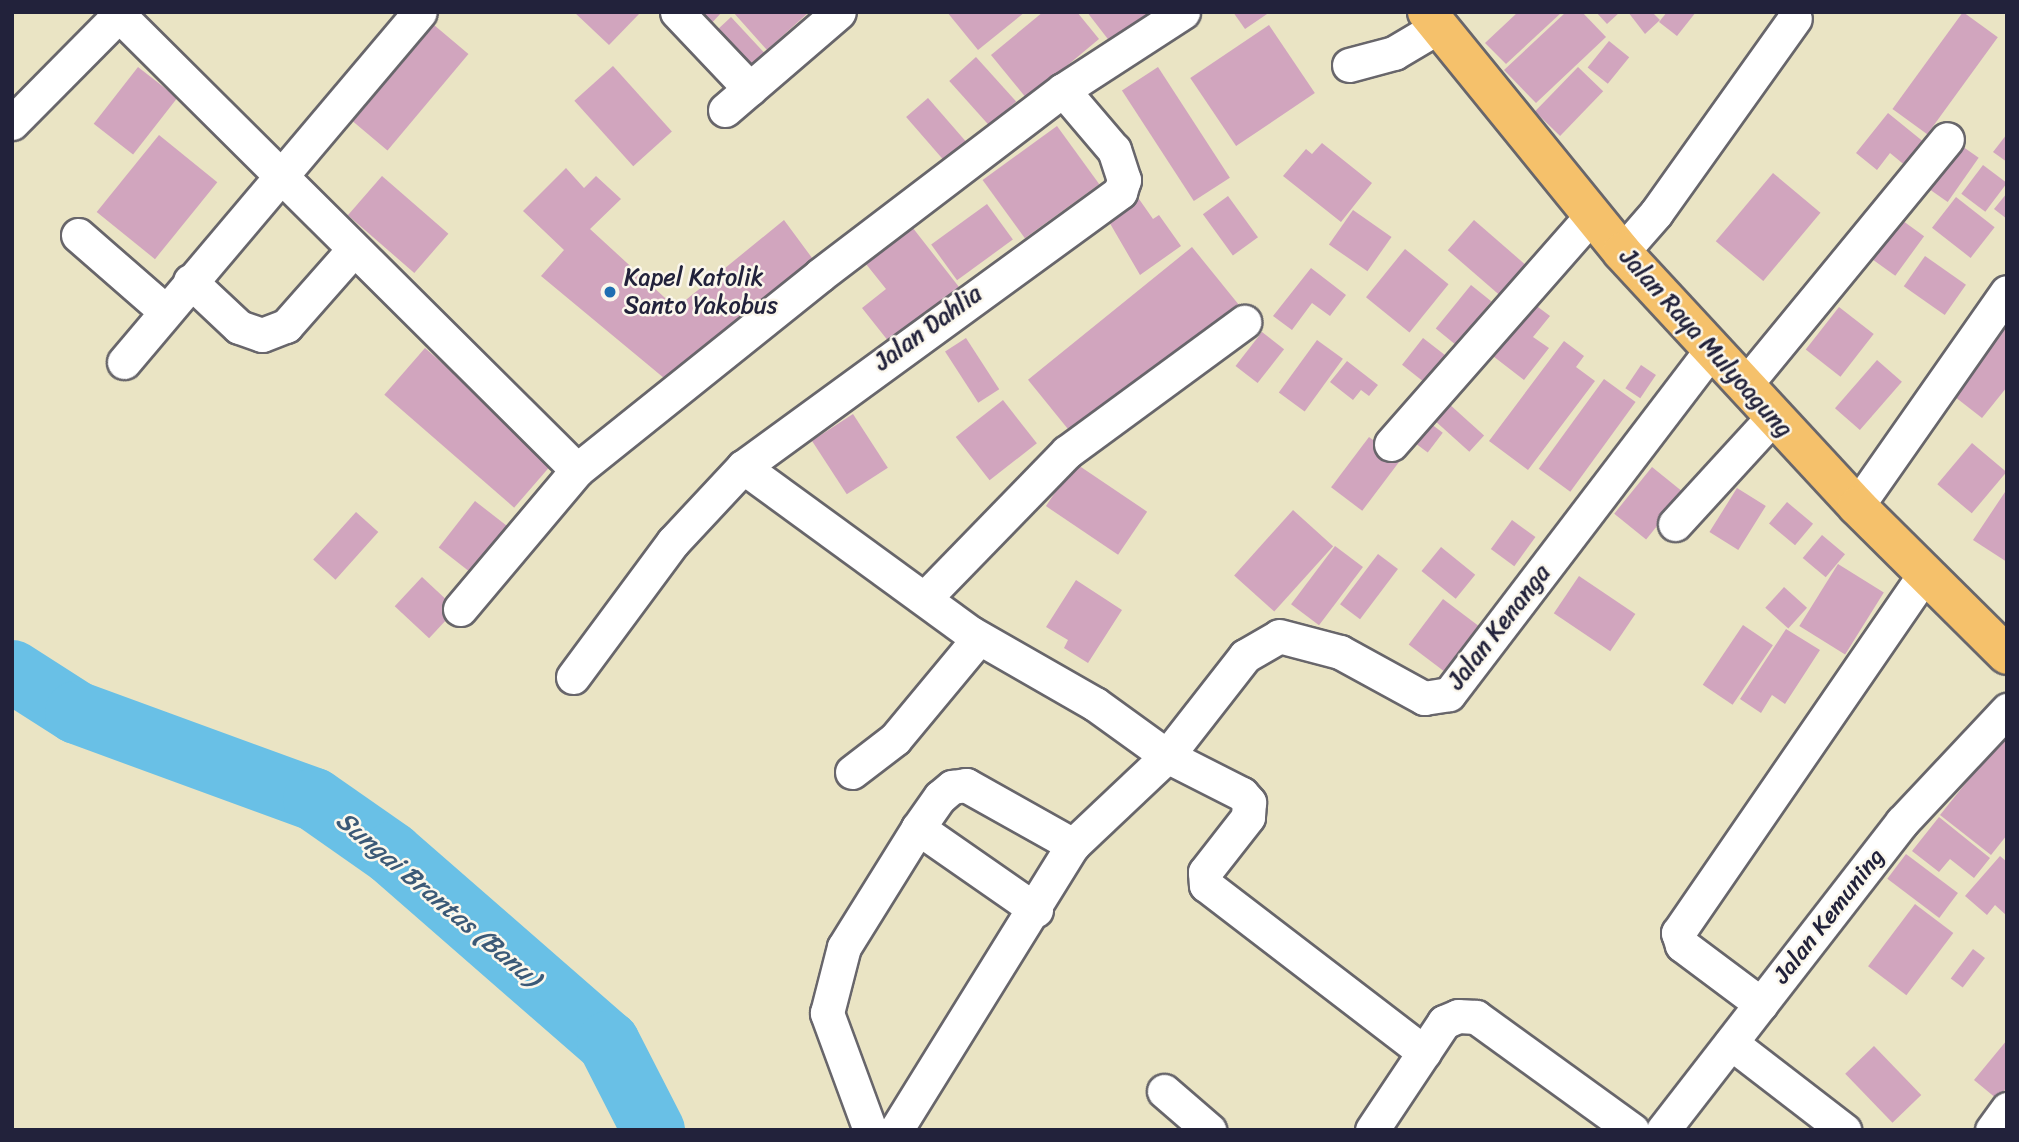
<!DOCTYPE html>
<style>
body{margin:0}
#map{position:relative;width:2019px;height:1142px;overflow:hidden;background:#eae4c4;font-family:Sriracha,sans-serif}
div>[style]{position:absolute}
.river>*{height:63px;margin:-31.5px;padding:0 31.5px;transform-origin:31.5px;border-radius:31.5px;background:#69c0e6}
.building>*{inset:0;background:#d1a5be;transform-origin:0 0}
.roads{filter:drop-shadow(2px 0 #68666b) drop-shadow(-2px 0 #68666b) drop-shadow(0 2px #68666b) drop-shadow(0 -2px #68666b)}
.minor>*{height:33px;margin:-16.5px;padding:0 16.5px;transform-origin:16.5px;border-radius:16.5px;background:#fff}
.primary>*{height:38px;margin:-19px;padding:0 19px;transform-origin:19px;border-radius:19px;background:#f5c16b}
.dots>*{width:19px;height:19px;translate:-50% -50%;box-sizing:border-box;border:4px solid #fbf7ec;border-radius:50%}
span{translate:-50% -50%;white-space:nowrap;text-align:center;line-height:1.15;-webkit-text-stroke:5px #fbf7ec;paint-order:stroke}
.poi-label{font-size:24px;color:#22223b}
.left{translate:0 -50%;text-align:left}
.street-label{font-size:24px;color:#22223b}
.water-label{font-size:26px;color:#3b5977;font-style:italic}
.frame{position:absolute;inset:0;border:14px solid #22223b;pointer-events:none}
</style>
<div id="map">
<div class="river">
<div style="left:12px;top:671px;width:76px;rotate:32.6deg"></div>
<div style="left:76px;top:712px;width:253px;rotate:20.1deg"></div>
<div style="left:314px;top:799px;width:94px;rotate:35deg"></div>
<div style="left:391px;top:853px;width:288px;rotate:41.1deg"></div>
<div style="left:608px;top:1042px;width:99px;rotate:62.9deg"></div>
</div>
<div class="building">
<div style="clip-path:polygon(574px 12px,641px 12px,609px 45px)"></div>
<div style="clip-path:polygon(692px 12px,722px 12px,708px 27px)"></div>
<div style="clip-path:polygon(733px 12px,809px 12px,767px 50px)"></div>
<div style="clip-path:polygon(947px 12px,1025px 12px,978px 50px)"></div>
<div style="clip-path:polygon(1043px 12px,1077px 12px,1099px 39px,1027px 99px,991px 55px)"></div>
<div style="clip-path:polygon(1087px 12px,1160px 12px,1114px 47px)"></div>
<div style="clip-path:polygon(1233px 12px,1270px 12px,1245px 29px)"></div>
<div style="clip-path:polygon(1518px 12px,1562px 12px,1506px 64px,1485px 43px)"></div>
<div style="clip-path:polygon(1566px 12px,1582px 12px,1606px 37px,1536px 103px,1504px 70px)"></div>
<div style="clip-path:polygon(1596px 12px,1620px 12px,1607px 24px)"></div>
<div style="clip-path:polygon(1628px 12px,1652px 12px,1660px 20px,1645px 34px)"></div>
<div style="clip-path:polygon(1667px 12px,1696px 12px,1677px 36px,1659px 22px)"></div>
<div style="left:1963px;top:12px;width:43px;height:120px;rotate:36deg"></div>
<div style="left:731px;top:17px;width:53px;height:27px;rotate:47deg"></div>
<div style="left:434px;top:25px;width:45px;height:126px;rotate:40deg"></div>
<div style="left:1269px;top:25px;width:82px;height:95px;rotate:56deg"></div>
<div style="left:1609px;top:41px;width:26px;height:34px;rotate:39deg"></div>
<div style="left:976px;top:57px;width:60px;height:36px;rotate:48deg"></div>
<div style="left:613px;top:66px;width:88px;height:52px;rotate:48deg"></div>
<div style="left:138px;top:67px;width:50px;height:72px;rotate:38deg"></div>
<div style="left:1158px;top:67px;width:132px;height:43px;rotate:57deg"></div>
<div style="left:1578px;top:67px;width:35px;height:62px;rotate:44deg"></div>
<div style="left:928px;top:98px;width:64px;height:29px;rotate:49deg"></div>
<div style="clip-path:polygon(1888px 113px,1925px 143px,1907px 167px,1890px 153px,1877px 170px,1856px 153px)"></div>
<div style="left:1057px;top:126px;width:72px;height:92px;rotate:54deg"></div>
<div style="clip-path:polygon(2007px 134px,2007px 162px,1993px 152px)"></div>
<div style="left:159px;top:135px;width:75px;height:99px;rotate:39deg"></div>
<div style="clip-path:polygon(1322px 143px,1372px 183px,1341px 222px,1283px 176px,1306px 149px,1312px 154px)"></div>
<div style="left:1959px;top:144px;width:24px;height:54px;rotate:35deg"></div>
<div style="left:1983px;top:165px;width:30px;height:36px;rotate:37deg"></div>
<div style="clip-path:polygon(566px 168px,584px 188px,596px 176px,621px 199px,590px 229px,676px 308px,784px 220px,818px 266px,676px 388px,541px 276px,564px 250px,523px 211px)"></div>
<div style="left:1773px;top:173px;width:62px;height:89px;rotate:40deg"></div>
<div style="left:382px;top:176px;width:88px;height:52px;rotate:41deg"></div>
<div style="clip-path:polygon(2007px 193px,2007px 219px,1994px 209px)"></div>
<div style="left:1228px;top:196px;width:51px;height:31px;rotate:54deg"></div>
<div style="left:1956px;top:197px;width:49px;height:39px;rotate:38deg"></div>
<div style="clip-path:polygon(1139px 199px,1153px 219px,1159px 215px,1181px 246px,1140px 275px,1108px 220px)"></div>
<div style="left:987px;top:204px;width:44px;height:69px;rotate:54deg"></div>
<div style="left:1353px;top:210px;width:47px;height:42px;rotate:35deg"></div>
<div style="left:1899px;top:218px;width:31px;height:49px;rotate:36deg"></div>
<div style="left:1474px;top:220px;width:70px;height:40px;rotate:41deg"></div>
<div style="clip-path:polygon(909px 223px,959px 287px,889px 342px,862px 308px,886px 289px,862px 259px)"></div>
<div style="left:1192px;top:247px;width:75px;height:211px;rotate:51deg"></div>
<div style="left:1405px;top:249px;width:56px;height:62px;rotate:39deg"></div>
<div style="left:1925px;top:256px;width:50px;height:37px;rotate:35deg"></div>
<div style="clip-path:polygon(1311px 268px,1346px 295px,1330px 316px,1312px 303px,1292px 330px,1273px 316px)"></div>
<div style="left:1471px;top:285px;width:26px;height:56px;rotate:39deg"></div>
<div style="clip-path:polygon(1530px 301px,1550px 316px,1533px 337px,1549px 348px,1524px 380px,1480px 346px)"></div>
<div style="left:1839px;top:307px;width:44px;height:54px;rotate:38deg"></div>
<div style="clip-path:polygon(2007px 323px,2007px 387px,1982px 418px,1950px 393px)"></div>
<div style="left:1262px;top:332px;width:28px;height:43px;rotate:38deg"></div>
<div style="left:966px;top:338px;width:61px;height:25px;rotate:57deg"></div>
<div style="left:1423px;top:338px;width:29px;height:34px;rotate:38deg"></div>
<div style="left:1317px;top:340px;width:32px;height:65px;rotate:36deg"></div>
<div style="clip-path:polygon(1564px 341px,1584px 356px,1576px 367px,1595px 381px,1528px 470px,1489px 441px)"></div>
<div style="left:425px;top:348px;width:172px;height:62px;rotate:41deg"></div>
<div style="left:1877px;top:360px;width:33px;height:64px;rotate:41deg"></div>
<div style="clip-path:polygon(1347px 361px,1378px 385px,1369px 396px,1361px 390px,1353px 400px,1330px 382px)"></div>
<div style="left:1641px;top:365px;width:18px;height:28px;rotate:34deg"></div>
<div style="left:1604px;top:379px;width:39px;height:111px;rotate:36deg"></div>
<div style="left:1438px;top:394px;width:62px;height:22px;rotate:42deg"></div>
<div style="left:1003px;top:400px;width:55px;height:60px;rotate:52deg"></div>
<div style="left:853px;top:414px;width:64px;height:49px;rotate:57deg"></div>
<div style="left:1422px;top:417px;width:26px;height:25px;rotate:37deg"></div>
<div style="left:1369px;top:437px;width:39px;height:63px;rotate:37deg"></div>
<div style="left:1972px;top:443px;width:45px;height:54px;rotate:40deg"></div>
<div style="left:1075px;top:463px;width:87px;height:52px;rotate:34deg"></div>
<div style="left:1652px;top:467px;width:41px;height:60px;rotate:39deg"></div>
<div style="left:1737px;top:488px;width:34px;height:52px;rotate:32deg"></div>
<div style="clip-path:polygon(2007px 489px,2007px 562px,1973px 540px)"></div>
<div style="left:475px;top:501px;width:47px;height:59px;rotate:38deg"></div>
<div style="left:1787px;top:502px;width:34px;height:28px;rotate:40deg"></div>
<div style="left:1293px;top:510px;width:54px;height:88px;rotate:42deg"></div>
<div style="left:356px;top:512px;width:30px;height:64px;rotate:42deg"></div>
<div style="left:1512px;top:520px;width:29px;height:36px;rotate:36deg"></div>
<div style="left:1822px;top:535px;width:30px;height:30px;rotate:40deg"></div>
<div style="left:1335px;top:546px;width:35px;height:73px;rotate:37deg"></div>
<div style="left:1441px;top:547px;width:44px;height:31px;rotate:39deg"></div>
<div style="left:1378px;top:554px;width:25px;height:63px;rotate:37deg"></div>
<div style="left:1838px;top:564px;width:54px;height:73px;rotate:32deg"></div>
<div style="left:1579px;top:576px;width:68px;height:45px;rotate:34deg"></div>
<div style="left:422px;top:577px;width:47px;height:40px;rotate:43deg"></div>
<div style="clip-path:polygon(1076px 580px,1122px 610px,1088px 663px,1064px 648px,1068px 640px,1046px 627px)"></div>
<div style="left:1784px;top:587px;width:31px;height:28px;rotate:42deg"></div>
<div style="left:1443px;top:599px;width:48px;height:57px;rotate:37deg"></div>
<div style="left:1743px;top:625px;width:36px;height:72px;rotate:34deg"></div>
<div style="clip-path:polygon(1786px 629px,1820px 650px,1785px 704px,1772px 695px,1761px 713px,1740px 699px)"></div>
<div style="clip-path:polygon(2007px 732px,2007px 835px,1991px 855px,1940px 815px)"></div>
<div style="clip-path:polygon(1939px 817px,1990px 858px,1974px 878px,1950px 859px,1939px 872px,1912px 851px)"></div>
<div style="left:1906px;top:854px;width:65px;height:31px;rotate:37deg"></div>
<div style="clip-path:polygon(2000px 856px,2007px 862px,2007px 916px,1995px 905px,1987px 915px,1965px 896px)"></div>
<div style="left:1915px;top:904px;width:48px;height:78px;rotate:37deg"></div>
<div style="left:1973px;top:949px;width:15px;height:37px;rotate:37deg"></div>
<div style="clip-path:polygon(2007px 1040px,2007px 1087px,1997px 1099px,1974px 1080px)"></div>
<div style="left:1874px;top:1046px;width:68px;height:40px;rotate:46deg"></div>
</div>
<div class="roads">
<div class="minor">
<div style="left:116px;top:12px;width:650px;rotate:44.81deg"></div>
<div style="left:677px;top:12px;width:106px;rotate:46.5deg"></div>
<div style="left:1349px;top:65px;width:47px;rotate:-14.9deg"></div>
<div style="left:1394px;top:53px;width:51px;rotate:-30.6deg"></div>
<div style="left:725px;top:110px;width:150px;rotate:-40.7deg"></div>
<div style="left:12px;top:123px;width:156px;rotate:-45.3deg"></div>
<div style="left:78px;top:235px;width:116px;rotate:41.1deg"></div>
<div style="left:1622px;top:252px;width:52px;rotate:-48.9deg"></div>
<div style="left:1656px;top:213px;width:239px;rotate:-54.5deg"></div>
<div style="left:190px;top:281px;width:67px;rotate:43.2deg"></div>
<div style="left:239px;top:327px;width:24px;rotate:19deg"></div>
<div style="left:262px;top:335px;width:26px;rotate:-21deg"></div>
<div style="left:286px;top:326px;width:101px;rotate:-48.6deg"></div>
<div style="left:124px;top:362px;width:458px;rotate:-49.8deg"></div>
<div style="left:1745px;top:385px;width:318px;rotate:-50.6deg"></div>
<div style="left:1391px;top:444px;width:303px;rotate:-48.7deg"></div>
<div style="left:743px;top:467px;width:282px;rotate:36.1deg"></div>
<div style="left:971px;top:633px;width:143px;rotate:29.8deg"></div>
<div style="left:1095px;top:704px;width:89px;rotate:35.8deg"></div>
<div style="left:1167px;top:756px;width:84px;rotate:26.9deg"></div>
<div style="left:1242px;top:794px;width:11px;rotate:49deg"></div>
<div style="left:1249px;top:802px;width:15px;rotate:94deg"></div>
<div style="left:1248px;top:817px;width:70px;rotate:128deg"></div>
<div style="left:1205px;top:872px;width:13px;rotate:86deg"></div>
<div style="left:1206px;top:885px;width:275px;rotate:37.5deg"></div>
<div style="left:1857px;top:506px;width:261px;rotate:-55deg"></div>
<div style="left:1675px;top:524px;width:145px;rotate:-47.5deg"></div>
<div style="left:926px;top:597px;width:202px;rotate:-45.8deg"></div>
<div style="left:1067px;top:452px;width:220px;rotate:-36.3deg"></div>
<div style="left:460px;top:609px;width:182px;rotate:-49.9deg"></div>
<div style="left:577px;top:470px;width:312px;rotate:-38.7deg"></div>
<div style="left:820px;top:275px;width:305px;rotate:-37.3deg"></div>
<div style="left:573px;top:677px;width:168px;rotate:-53.5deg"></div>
<div style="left:673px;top:542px;width:103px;rotate:-47deg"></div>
<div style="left:743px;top:467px;width:467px;rotate:-36.1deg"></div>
<div style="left:1120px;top:192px;width:13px;rotate:-72deg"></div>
<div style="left:1124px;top:180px;width:32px;rotate:-108deg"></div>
<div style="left:1114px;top:150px;width:79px;rotate:-130.4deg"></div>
<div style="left:1063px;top:90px;width:143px;rotate:-33deg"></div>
<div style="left:852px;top:772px;width:54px;rotate:-37.5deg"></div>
<div style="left:895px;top:739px;width:131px;rotate:-50.3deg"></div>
<div style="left:1036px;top:910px;width:144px;rotate:-145.2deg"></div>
<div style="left:918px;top:828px;width:38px;rotate:-55deg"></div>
<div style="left:940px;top:797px;width:16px;rotate:-40deg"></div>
<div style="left:952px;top:787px;width:14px;rotate:-8deg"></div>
<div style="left:966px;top:785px;width:123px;rotate:29.3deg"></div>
<div style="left:1761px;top:1004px;width:99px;rotate:-143.2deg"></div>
<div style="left:1682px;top:945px;width:13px;rotate:-108deg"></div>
<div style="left:1678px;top:933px;width:437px;rotate:-55.5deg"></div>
<div style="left:1731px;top:1043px;width:143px;rotate:37.6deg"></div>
<div style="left:1164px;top:1091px;width:60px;rotate:40.9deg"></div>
<div style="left:870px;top:1130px;width:125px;rotate:-110.2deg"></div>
<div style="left:827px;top:1013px;width:68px;rotate:-75.6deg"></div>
<div style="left:844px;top:947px;width:140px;rotate:-58.1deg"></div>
<div style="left:896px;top:1130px;width:335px;rotate:-58.2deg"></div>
<div style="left:1073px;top:845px;width:129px;rotate:-43.4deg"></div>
<div style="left:1167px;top:756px;width:127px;rotate:-52deg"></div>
<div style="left:1245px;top:656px;width:39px;rotate:-30deg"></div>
<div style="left:1279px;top:636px;width:63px;rotate:14.7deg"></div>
<div style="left:1340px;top:652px;width:96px;rotate:28.7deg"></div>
<div style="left:1424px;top:698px;width:25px;rotate:-9deg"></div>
<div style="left:1449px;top:694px;width:434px;rotate:-52.7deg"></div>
<div style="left:1372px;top:1130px;width:130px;rotate:-56.3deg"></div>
<div style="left:1444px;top:1022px;width:15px;rotate:-23deg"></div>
<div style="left:1458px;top:1016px;width:18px;rotate:3deg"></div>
<div style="left:1476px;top:1017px;width:193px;rotate:35.9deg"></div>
<div style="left:1663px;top:1130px;width:390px;rotate:-52.2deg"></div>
<div style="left:1902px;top:822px;width:154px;rotate:-46.8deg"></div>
<div style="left:1992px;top:1130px;width:26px;rotate:-54deg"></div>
</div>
<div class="primary">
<div style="left:1427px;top:12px;width:309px;rotate:50.9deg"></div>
<div style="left:1622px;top:252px;width:346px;rotate:47.2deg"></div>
<div style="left:1857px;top:506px;width:211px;rotate:44.8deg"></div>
</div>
</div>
<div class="dots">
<div style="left:610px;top:292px;background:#1f6fb2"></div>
</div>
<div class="poi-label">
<span class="left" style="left:624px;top:292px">Kapel Katolik<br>Santo Yakobus</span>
</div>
<div class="street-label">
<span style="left:928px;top:328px;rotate:-36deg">Jalan Dahlia</span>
<span style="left:1706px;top:343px;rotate:48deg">Jalan Raya Mulyoagung</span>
<span style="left:1499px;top:627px;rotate:-52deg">Jalan Kenanga</span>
<span style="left:1829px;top:916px;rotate:-52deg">Jalan Kemuning</span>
</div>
<div class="water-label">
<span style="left:438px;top:899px;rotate:40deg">Sungai Brantas (Banu)</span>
</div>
<div class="frame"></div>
</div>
